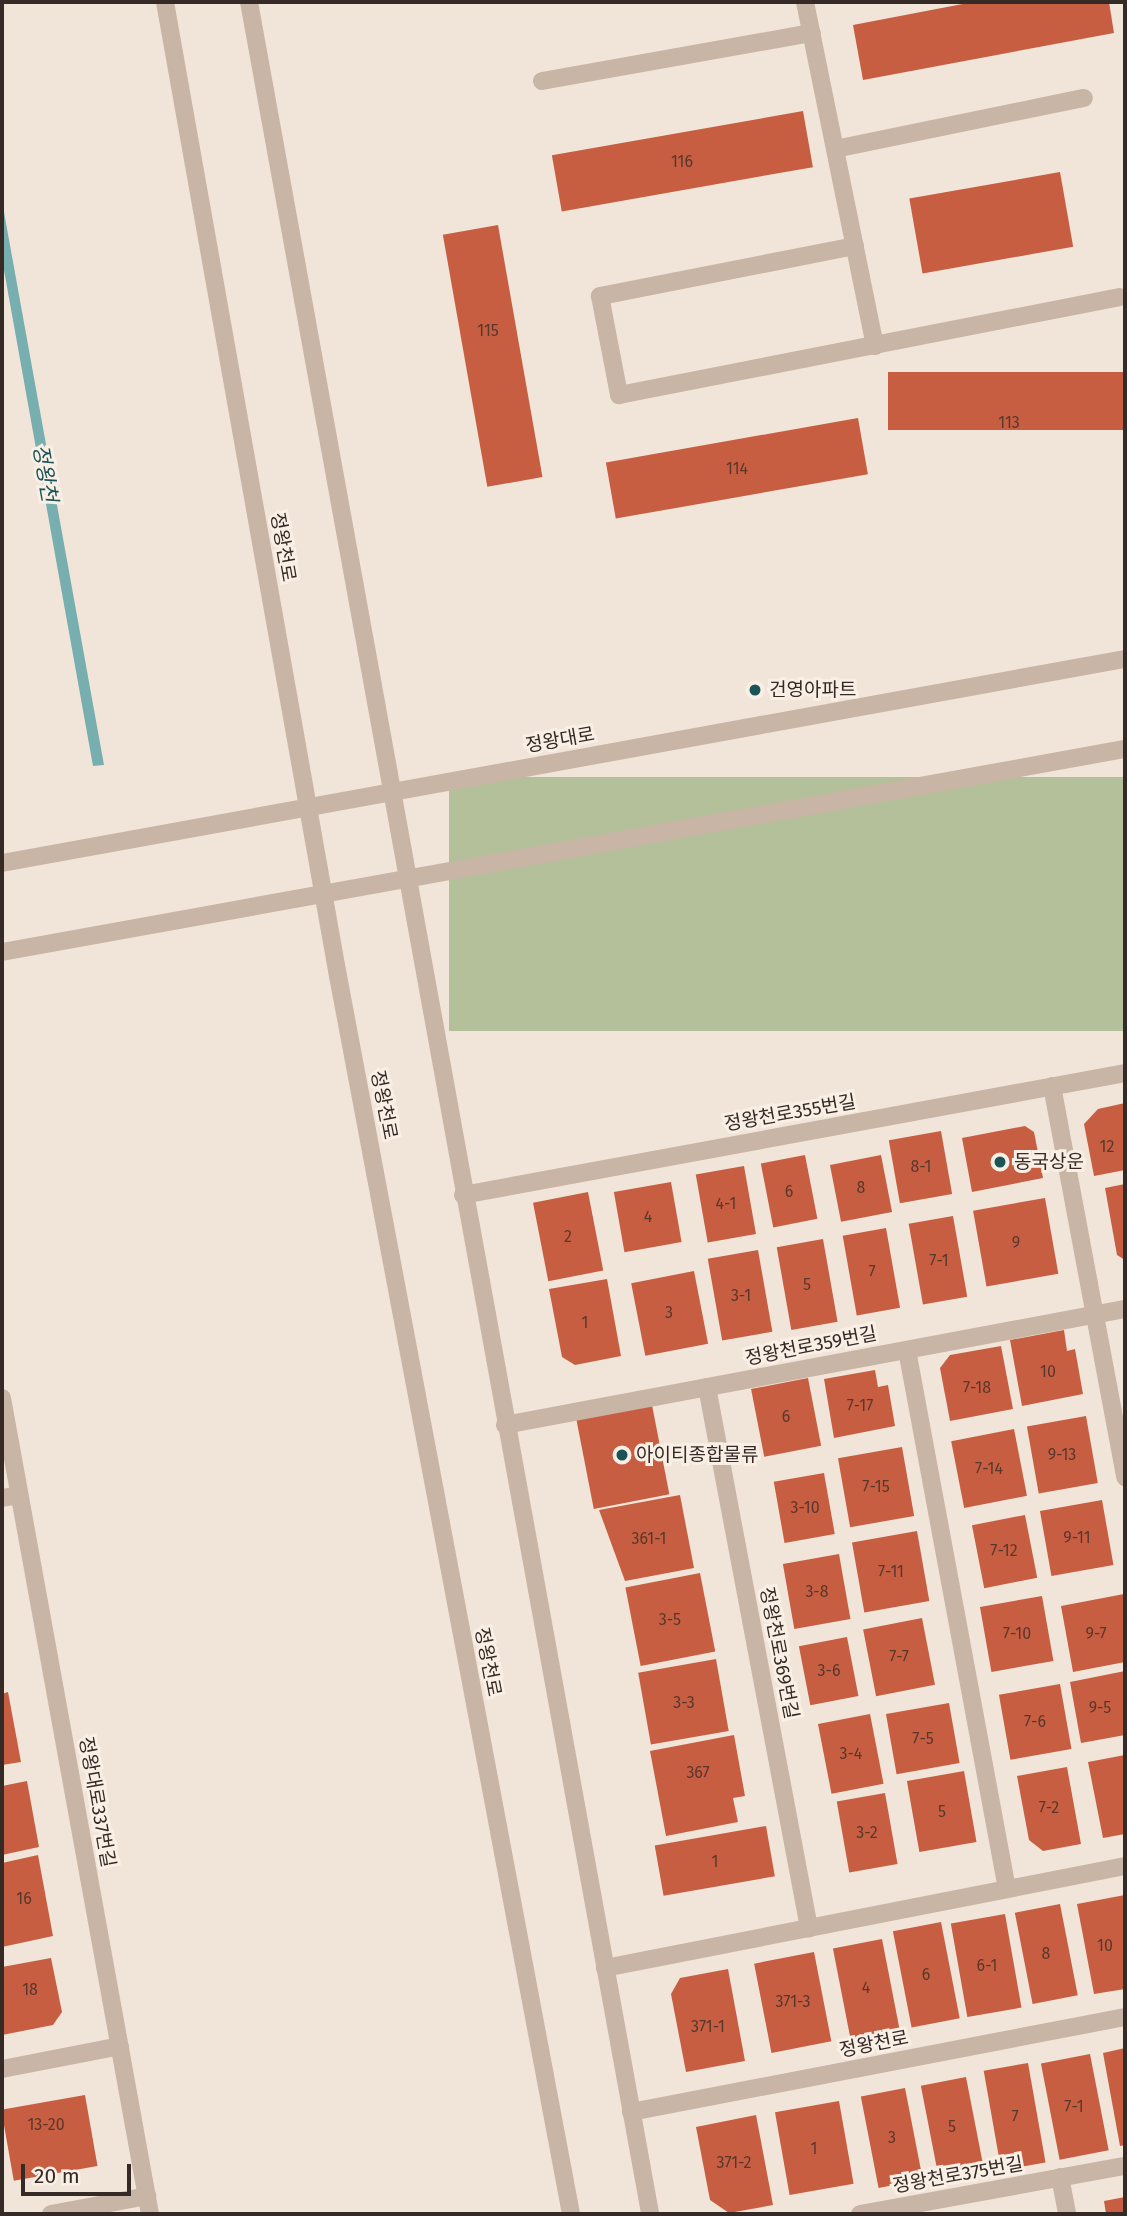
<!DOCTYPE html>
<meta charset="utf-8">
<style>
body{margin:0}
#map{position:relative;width:1127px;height:2216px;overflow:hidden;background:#f1e5d9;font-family:"Fira Sans","Noto Sans KR",sans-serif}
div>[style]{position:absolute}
.green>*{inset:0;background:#b4c099;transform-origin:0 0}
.water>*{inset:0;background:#77aeaf}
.building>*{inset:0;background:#c85e41;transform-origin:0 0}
.minor>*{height:18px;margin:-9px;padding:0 9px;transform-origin:9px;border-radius:9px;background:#c9b5a5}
.dots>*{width:19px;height:19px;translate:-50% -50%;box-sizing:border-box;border:4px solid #f9efe5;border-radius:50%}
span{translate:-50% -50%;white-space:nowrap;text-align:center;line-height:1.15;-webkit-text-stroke:6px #f9efe5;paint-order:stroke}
.number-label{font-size:16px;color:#5a372d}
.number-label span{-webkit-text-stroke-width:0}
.street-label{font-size:19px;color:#352a26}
.poi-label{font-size:19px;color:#352a26}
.left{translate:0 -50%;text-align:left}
.water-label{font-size:21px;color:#1b5457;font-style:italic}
.frame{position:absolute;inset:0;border:4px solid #352a26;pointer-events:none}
.scale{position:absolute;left:21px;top:2164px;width:110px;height:32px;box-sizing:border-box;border:4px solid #352a26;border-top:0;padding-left:9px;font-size:21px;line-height:24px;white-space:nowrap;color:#352a26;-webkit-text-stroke:5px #f9efe5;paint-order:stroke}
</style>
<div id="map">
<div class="green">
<div style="left:1125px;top:777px;width:254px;height:676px;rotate:90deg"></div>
</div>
<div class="water">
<div style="clip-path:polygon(2px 201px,104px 765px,93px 766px,2px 259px)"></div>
</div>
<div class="building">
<div style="clip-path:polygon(973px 2px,1109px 2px,1114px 33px,863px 80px,853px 25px)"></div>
<div style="left:803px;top:111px;width:57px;height:255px;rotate:80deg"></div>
<div style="left:1060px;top:172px;width:76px;height:153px;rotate:80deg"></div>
<div style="left:498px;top:225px;width:256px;height:56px;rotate:80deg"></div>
<div style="left:1125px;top:372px;width:58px;height:237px;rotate:90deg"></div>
<div style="left:858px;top:418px;width:57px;height:256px;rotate:80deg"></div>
<div style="clip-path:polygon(1125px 1103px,1125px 1170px,1094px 1176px,1084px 1124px,1098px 1109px)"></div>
<div style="clip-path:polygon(1025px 1126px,1034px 1132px,1043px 1178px,972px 1192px,962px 1138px)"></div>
<div style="left:941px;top:1131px;width:64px;height:53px;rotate:80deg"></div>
<div style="left:805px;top:1155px;width:65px;height:45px;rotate:79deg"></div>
<div style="left:881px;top:1155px;width:58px;height:52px;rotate:79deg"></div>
<div style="left:744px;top:1166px;width:69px;height:49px;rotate:80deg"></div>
<div style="left:671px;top:1182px;width:61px;height:58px;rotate:80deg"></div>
<div style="clip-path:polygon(1125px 1184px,1125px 1260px,1117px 1255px,1105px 1188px)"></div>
<div style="left:588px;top:1192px;width:80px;height:56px;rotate:79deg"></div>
<div style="left:1045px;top:1198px;width:77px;height:73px;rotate:80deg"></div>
<div style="left:953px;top:1216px;width:82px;height:45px;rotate:80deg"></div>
<div style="left:886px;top:1228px;width:81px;height:44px;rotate:80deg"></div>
<div style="left:823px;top:1239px;width:84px;height:47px;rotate:80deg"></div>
<div style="left:758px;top:1250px;width:83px;height:51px;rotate:80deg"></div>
<div style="left:694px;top:1271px;width:74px;height:64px;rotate:79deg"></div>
<div style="clip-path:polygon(607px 1279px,621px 1356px,575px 1365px,562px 1357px,549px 1289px)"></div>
<div style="clip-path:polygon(1064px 1330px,1067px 1351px,1075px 1349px,1083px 1394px,1022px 1406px,1010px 1340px)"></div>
<div style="clip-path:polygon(1001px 1346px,1013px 1409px,950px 1421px,940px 1368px,950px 1355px)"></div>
<div style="clip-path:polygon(875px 1370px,878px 1387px,888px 1385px,895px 1426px,834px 1438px,824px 1379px)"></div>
<div style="left:808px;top:1378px;width:69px;height:58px;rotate:79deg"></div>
<div style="left:652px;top:1405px;width:91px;height:77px;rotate:79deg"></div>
<div style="left:1086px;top:1416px;width:68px;height:60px;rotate:80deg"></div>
<div style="left:1014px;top:1429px;width:68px;height:64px;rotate:79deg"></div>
<div style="left:902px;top:1447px;width:70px;height:65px;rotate:80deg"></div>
<div style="left:824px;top:1473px;width:62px;height:51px;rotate:80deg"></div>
<div style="clip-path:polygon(680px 1495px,694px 1568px,625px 1581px,599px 1510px)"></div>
<div style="left:1102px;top:1500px;width:66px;height:63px;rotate:80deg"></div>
<div style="left:1025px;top:1515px;width:64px;height:54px;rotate:79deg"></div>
<div style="left:917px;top:1531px;width:71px;height:66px;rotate:80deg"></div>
<div style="left:839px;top:1554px;width:66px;height:57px;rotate:80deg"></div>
<div style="left:700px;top:1573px;width:80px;height:76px;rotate:79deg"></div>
<div style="clip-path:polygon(1124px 1594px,1125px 1662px,1073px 1672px,1061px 1606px)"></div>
<div style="left:1042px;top:1596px;width:66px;height:63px;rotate:80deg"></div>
<div style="left:922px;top:1618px;width:68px;height:60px;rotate:79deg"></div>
<div style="left:847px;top:1637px;width:60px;height:49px;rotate:79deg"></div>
<div style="left:716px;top:1659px;width:73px;height:79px;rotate:80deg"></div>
<div style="clip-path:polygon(1125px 1671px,1125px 1735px,1081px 1743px,1070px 1682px)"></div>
<div style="left:1060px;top:1684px;width:66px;height:62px;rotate:80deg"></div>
<div style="clip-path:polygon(8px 1692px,21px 1762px,2px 1765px,2px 1694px)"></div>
<div style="left:949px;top:1703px;width:61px;height:64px;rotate:80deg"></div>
<div style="left:870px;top:1714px;width:71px;height:53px;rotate:79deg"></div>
<div style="clip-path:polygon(734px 1735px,745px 1796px,733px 1798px,738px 1822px,666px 1836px,650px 1751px)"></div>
<div style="clip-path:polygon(1125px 1755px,1125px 1834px,1103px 1838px,1088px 1762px)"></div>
<div style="clip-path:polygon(1067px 1767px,1081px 1844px,1043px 1851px,1029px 1840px,1017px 1776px)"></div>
<div style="left:964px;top:1771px;width:72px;height:58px;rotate:80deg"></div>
<div style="clip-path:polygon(27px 1781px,39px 1847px,2px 1855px,2px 1786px)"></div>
<div style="left:885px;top:1793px;width:72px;height:49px;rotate:80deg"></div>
<div style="left:766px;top:1826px;width:51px;height:113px;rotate:80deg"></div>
<div style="clip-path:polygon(38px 1855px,53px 1936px,2px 1947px,2px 1863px)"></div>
<div style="clip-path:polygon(1125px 1895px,1125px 1989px,1094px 1994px,1077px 1904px)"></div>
<div style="left:1060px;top:1904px;width:93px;height:46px;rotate:79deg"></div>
<div style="left:1005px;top:1914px;width:95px;height:55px;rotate:80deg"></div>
<div style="left:941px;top:1922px;width:98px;height:49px;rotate:79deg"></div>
<div style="left:882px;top:1939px;width:92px;height:50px;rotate:79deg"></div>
<div style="left:814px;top:1952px;width:91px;height:61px;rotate:79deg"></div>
<div style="clip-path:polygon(51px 1958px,62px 2012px,53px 2025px,2px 2035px,2px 1967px)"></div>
<div style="clip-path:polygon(728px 1969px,745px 2061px,686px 2072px,671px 1994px,680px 1978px)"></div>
<div style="clip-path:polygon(1125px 2048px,1125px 2145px,1120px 2146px,1103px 2053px)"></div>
<div style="left:1090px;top:2054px;width:98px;height:50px;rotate:79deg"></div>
<div style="left:1028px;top:2063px;width:101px;height:45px;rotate:80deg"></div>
<div style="left:966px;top:2077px;width:93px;height:46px;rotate:79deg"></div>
<div style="left:905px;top:2088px;width:93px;height:45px;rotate:79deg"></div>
<div style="left:85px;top:2095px;width:72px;height:85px;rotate:80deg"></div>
<div style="left:839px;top:2101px;width:84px;height:65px;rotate:80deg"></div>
<div style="clip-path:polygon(756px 2115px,773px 2205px,729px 2213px,710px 2200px,696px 2127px)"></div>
<div style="clip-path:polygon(1125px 2197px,1125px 2214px,1106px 2214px,1104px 2201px)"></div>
</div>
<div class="minor">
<div style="left:165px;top:2px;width:989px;rotate:79.93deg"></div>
<div style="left:338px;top:976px;width:1260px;rotate:79.34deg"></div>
<div style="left:249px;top:2px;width:2248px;rotate:79.72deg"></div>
<div style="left:805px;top:2px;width:351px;rotate:78.5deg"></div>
<div style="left:542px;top:81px;width:274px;rotate:-10.1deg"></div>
<div style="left:835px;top:149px;width:254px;rotate:-11.6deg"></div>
<div style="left:855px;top:246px;width:260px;rotate:168.9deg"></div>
<div style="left:600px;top:296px;width:101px;rotate:79.1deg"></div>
<div style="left:619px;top:395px;width:510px;rotate:-11.07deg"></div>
<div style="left:2px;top:863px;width:1141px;rotate:-10.3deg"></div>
<div style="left:2px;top:952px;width:1141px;rotate:-10.25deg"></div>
<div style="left:1052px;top:1086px;width:398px;rotate:79.4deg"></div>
<div style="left:463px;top:1195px;width:673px;rotate:-10.44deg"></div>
<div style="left:907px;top:1350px;width:548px;rotate:79.49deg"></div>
<div style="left:707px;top:1387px;width:551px;rotate:79.32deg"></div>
<div style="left:2px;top:1398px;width:829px;rotate:79.72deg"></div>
<div style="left:505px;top:1425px;width:631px;rotate:-10.6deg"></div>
<div style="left:2px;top:1498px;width:17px;rotate:-10deg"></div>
<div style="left:605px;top:1968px;width:530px;rotate:-11.1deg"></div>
<div style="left:2px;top:2069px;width:120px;rotate:-11deg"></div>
<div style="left:631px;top:2112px;width:503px;rotate:-10.89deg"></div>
<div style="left:1060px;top:2177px;width:38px;rotate:79deg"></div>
<div style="left:51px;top:2214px;width:98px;rotate:-10.6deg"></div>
<div style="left:860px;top:2214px;width:269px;rotate:-10.3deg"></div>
</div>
<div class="dots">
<div style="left:755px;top:690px;background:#1b5457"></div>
<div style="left:1000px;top:1162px;background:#1b5457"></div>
<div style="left:622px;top:1455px;background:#1b5457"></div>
</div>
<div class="number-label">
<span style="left:682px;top:162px">116</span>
<span style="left:488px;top:331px">115</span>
<span style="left:1009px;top:423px">113</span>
<span style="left:737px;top:469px">114</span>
<span style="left:1107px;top:1147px">12</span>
<span style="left:921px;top:1167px">8-1</span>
<span style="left:861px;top:1188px">8</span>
<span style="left:789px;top:1192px">6</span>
<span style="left:726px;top:1204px">4-1</span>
<span style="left:648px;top:1217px">4</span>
<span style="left:568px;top:1237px">2</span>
<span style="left:1016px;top:1243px">9</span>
<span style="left:939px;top:1261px">7-1</span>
<span style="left:872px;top:1272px">7</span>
<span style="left:807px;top:1285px">5</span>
<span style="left:741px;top:1296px">3-1</span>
<span style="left:669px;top:1313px">3</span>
<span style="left:585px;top:1323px">1</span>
<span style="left:1048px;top:1372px">10</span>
<span style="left:977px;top:1388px">7-18</span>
<span style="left:860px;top:1406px">7-17</span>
<span style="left:786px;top:1417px">6</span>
<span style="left:1062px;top:1455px">9-13</span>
<span style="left:989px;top:1469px">7-14</span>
<span style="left:876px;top:1487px">7-15</span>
<span style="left:805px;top:1508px">3-10</span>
<span style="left:1077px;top:1538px">9-11</span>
<span style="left:649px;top:1539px">361-1</span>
<span style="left:1004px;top:1551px">7-12</span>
<span style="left:891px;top:1572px">7-11</span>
<span style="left:817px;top:1592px">3-8</span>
<span style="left:670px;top:1620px">3-5</span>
<span style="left:1017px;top:1634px">7-10</span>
<span style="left:1096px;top:1634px">9-7</span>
<span style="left:899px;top:1657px">7-7</span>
<span style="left:829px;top:1671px">3-6</span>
<span style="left:684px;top:1703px">3-3</span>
<span style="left:1100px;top:1708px">9-5</span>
<span style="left:1035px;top:1722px">7-6</span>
<span style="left:923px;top:1739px">7-5</span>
<span style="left:851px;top:1754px">3-4</span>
<span style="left:698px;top:1773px">367</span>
<span style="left:1049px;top:1808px">7-2</span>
<span style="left:942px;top:1812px">5</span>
<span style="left:867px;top:1833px">3-2</span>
<span style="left:715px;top:1862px">1</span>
<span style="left:24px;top:1899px">16</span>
<span style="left:1105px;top:1946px">10</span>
<span style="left:1046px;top:1954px">8</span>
<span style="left:987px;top:1966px">6-1</span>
<span style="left:926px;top:1975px">6</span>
<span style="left:866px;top:1988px">4</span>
<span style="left:30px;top:1990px">18</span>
<span style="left:793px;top:2002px">371-3</span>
<span style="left:708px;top:2027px">371-1</span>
<span style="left:1074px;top:2107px">7-1</span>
<span style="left:1015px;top:2117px">7</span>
<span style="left:46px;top:2125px">13-20</span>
<span style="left:952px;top:2127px">5</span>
<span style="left:892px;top:2138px">3</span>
<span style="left:814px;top:2149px">1</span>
<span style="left:734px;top:2163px">371-2</span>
</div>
<div class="street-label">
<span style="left:283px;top:547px;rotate:80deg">정왕천로</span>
<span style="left:560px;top:740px;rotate:-10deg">정왕대로</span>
<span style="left:384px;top:1105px;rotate:79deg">정왕천로</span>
<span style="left:790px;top:1113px;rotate:-10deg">정왕천로355번길</span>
<span style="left:811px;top:1346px;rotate:-11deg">정왕천로359번길</span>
<span style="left:779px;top:1653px;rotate:79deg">정왕천로369번길</span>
<span style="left:488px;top:1662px;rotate:79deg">정왕천로</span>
<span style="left:97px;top:1802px;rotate:80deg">정왕대로337번길</span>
<span style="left:874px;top:2044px;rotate:-11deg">정왕천로</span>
<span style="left:958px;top:2175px;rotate:-10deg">정왕천로375번길</span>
</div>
<div class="poi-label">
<span class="left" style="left:769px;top:690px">건영아파트</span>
<span class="left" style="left:1014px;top:1162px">동국상운</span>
<span class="left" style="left:636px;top:1455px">아이티종합물류</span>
</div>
<div class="water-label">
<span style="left:45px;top:473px;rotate:80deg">정왕천</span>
</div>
<div class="frame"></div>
<div class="scale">20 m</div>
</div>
